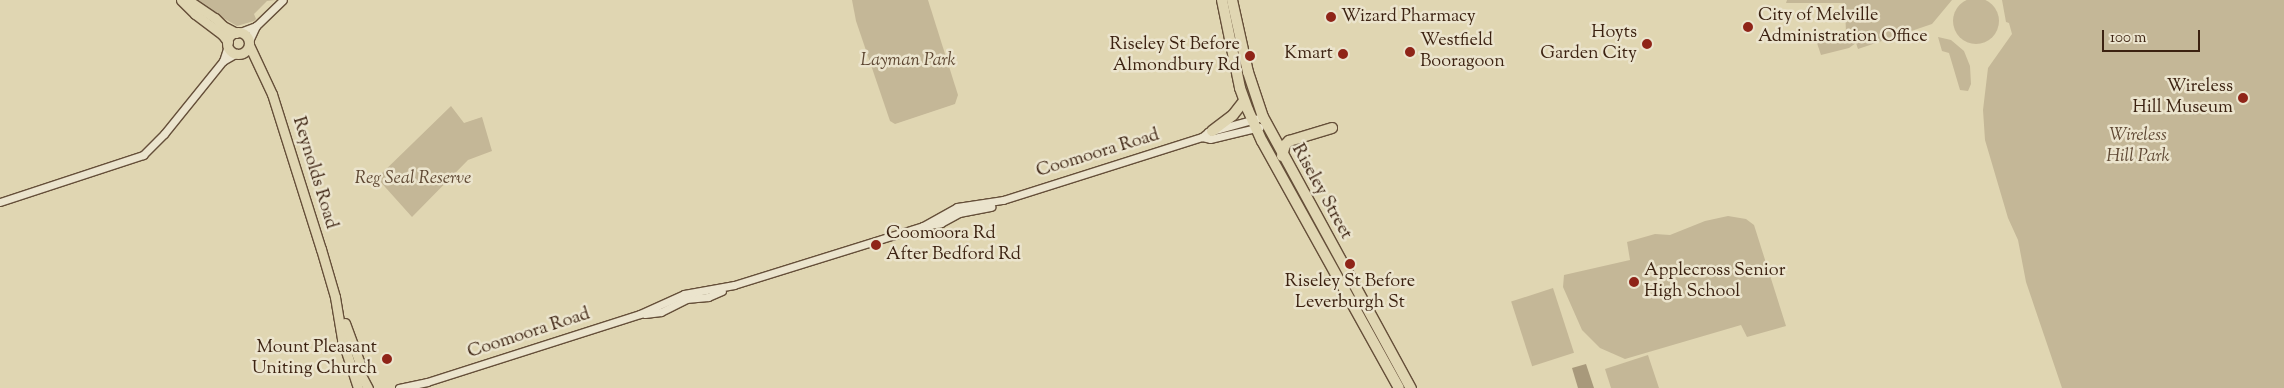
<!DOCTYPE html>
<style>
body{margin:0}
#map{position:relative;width:2284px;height:388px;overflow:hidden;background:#e0d6b2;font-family:"Sorts Mill Goudy",serif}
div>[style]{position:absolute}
.green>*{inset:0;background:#c4b797;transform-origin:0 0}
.round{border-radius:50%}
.water>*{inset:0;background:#a8997b}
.roads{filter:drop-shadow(1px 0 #654f39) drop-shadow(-1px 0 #654f39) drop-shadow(0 1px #654f39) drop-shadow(0 -1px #654f39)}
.minor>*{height:7px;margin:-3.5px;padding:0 3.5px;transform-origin:3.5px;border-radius:3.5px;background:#ebe4cd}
.major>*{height:9px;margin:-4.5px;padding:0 4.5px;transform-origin:4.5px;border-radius:4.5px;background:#e0d6b2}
.major>.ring{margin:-4.5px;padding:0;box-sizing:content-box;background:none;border:9px solid #e0d6b2;border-radius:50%}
.highway>*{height:10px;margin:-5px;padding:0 5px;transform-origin:5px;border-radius:5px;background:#e0d6b2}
.dots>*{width:14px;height:14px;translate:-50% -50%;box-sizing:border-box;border:2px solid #ebe4cd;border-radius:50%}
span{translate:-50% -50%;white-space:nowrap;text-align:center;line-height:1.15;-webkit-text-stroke:5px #ebe4cd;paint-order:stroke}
.poi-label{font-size:18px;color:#3c2211}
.left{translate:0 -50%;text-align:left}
.right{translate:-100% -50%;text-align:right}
.park-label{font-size:18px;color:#5e4732;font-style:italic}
.street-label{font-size:18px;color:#3c2211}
.scale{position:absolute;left:2102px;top:30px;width:98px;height:22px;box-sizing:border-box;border:2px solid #3c2211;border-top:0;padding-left:6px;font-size:15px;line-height:18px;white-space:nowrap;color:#3c2211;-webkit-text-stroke:4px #ebe4cd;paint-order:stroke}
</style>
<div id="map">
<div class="green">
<div class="round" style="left:1953px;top:-2px;width:46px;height:46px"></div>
<div style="clip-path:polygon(192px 0,275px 0,267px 1px,254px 14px,256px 19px,254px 21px,237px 26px)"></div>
<div style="clip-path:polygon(852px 0,928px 0,958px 95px,955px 104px,895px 124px,890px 121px,856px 21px)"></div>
<div style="clip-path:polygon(1787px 0,1952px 0,1932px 24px,1858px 49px,1856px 43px,1849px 48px,1821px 55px,1816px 40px,1841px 39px,1846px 34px,1845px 3px,1786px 3px)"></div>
<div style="clip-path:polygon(2002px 0,2284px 0,2284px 388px,2062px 388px,2026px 282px,2018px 240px,2008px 218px,1985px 140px,1983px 110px,1988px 68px,2012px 34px,2009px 23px,2006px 22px)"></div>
<div style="clip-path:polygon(1938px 37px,1951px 40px,1964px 51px,1970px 66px,1971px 84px,1968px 91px,1960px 90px,1949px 53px,1942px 51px)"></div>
<div style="clip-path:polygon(451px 106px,464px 123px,482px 117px,492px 151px,468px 160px,412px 217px,377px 178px)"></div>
<div style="clip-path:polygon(1728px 216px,1746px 219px,1754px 225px,1786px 326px,1747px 337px,1741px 325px,1625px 359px,1600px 348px,1582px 330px,1563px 287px,1564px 275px,1630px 260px,1627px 242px,1655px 234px,1670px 235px,1705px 221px)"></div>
<div style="left:1553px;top:288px;width:68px;height:44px;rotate:72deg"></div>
<div style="clip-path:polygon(1648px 355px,1659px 388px,1611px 388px,1605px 369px)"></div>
</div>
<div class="water">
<div style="clip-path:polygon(1586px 364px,1594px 388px,1578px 388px,1572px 368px)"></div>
</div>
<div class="roads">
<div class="minor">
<div style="left:240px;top:32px;width:17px;rotate:-21deg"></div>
<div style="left:249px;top:41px;width:17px;rotate:-65deg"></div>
<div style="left:256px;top:26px;width:37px;rotate:-44deg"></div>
<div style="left:223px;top:61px;width:16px;rotate:-30deg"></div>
<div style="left:1202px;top:137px;width:8px;rotate:14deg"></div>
<div style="left:1210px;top:139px;width:51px;rotate:-13.5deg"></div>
<div style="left:0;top:202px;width:151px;rotate:-18.2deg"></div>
<div style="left:143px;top:155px;width:30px;rotate:-45deg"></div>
<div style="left:164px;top:134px;width:94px;rotate:-51.1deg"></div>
<div style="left:223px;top:61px;width:16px;rotate:-72deg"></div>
<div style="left:923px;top:226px;width:18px;rotate:-9deg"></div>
<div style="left:941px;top:223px;width:21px;rotate:-29deg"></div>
<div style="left:959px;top:213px;width:33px;rotate:-11deg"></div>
<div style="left:645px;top:314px;width:16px;rotate:-7deg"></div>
<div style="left:661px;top:312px;width:28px;rotate:-27deg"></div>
<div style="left:686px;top:299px;width:22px;rotate:-5deg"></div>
<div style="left:708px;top:297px;width:15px;rotate:-23deg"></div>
<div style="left:399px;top:388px;width:29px;rotate:-12deg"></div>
<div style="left:427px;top:382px;width:224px;rotate:-17.7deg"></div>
<div style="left:640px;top:314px;width:48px;rotate:-24.4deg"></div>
<div style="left:684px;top:294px;width:51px;rotate:-10.2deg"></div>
<div style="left:734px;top:285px;width:198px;rotate:-17.3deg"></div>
<div style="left:923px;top:226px;width:39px;rotate:-29deg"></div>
<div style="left:957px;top:207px;width:47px;rotate:-8.7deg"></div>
<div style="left:1003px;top:200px;width:209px;rotate:-17.6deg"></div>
<div style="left:1202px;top:137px;width:8px;rotate:-40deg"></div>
<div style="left:1208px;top:132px;width:57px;rotate:-15.3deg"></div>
</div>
<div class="major">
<div style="left:181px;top:0;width:20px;rotate:45deg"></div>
<div style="left:195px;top:14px;width:34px;rotate:37deg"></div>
<div style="left:222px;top:34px;width:10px;rotate:53deg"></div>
<div style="left:188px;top:0;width:32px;rotate:34deg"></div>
<div style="left:215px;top:18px;width:11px;rotate:45deg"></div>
<div style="left:223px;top:26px;width:15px;rotate:28deg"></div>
<div class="ring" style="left:227px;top:32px;width:13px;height:13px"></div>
<div style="left:249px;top:45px;width:54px;rotate:64.9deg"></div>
<div style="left:272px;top:94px;width:163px;rotate:72.5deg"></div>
<div style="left:321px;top:249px;width:50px;rotate:73.7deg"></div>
<div style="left:335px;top:297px;width:43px;rotate:80.5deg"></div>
<div style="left:342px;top:339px;width:52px;rotate:71.9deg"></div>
<div style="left:345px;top:323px;width:40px;rotate:69.8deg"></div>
<div style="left:359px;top:361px;width:14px;rotate:82deg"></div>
<div style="left:361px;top:375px;width:15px;rotate:62deg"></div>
</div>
<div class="highway">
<div style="left:1222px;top:0;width:90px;rotate:78.4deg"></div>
<div style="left:1240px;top:88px;width:23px;rotate:70deg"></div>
<div style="left:1248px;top:110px;width:34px;rotate:66deg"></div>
<div style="left:1262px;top:141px;width:282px;rotate:61deg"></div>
<div style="left:1232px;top:0;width:74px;rotate:77.5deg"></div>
<div style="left:1248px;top:72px;width:47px;rotate:71.6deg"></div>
<div style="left:1263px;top:117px;width:309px;rotate:61.4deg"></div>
<div style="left:1212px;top:131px;width:26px;rotate:-37deg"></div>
<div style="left:1233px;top:115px;width:18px;rotate:-52deg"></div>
<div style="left:1282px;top:156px;width:11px;rotate:-75deg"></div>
<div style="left:1285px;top:145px;width:6px;rotate:-45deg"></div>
<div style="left:1289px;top:141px;width:45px;rotate:-16.8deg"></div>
</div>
</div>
<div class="dots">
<div style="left:1331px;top:17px;background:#8f2418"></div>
<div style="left:1748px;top:27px;background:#8f2418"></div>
<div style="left:1647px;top:44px;background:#8f2418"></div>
<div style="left:1410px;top:52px;background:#8f2418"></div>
<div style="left:1343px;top:54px;background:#8f2418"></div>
<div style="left:1250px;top:56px;background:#8f2418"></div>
<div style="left:2243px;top:98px;background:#8f2418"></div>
<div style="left:876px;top:245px;background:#8f2418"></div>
<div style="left:1350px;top:264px;background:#8f2418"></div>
<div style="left:1634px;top:282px;background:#8f2418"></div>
<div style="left:387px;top:359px;background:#8f2418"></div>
</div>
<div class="poi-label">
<span class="left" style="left:1341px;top:17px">Wizard Pharmacy</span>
<span class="left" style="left:1758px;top:27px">City of Melville<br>Administration Office</span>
<span class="right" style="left:1637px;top:44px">Hoyts<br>Garden City</span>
<span class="left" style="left:1420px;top:52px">Westfield<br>Booragoon</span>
<span class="right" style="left:1240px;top:56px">Riseley St Before<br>Almondbury Rd</span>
<span class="right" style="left:1333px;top:54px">Kmart</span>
<span class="right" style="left:2233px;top:98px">Wireless<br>Hill Museum</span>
<span class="left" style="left:886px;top:245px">Coomoora Rd<br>After Bedford Rd</span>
<span class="left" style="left:1644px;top:282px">Applecross Senior<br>High School</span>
<span style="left:1350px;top:293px">Riseley St Before<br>Leverburgh St</span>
<span class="right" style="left:377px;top:359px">Mount Pleasant<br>Uniting Church</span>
</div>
<div class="park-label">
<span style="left:908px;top:61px">Layman Park</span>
<span style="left:2138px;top:147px">Wireless<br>Hill Park</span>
<span style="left:413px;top:179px">Reg Seal Reserve</span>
</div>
<div class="street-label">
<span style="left:1098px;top:154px;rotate:-17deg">Coomoora Road</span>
<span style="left:314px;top:173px;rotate:73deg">Reynolds Road</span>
<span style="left:1321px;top:192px;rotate:61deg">Riseley Street</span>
<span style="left:529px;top:334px;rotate:-18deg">Coomoora Road</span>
</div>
<div class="scale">100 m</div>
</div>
